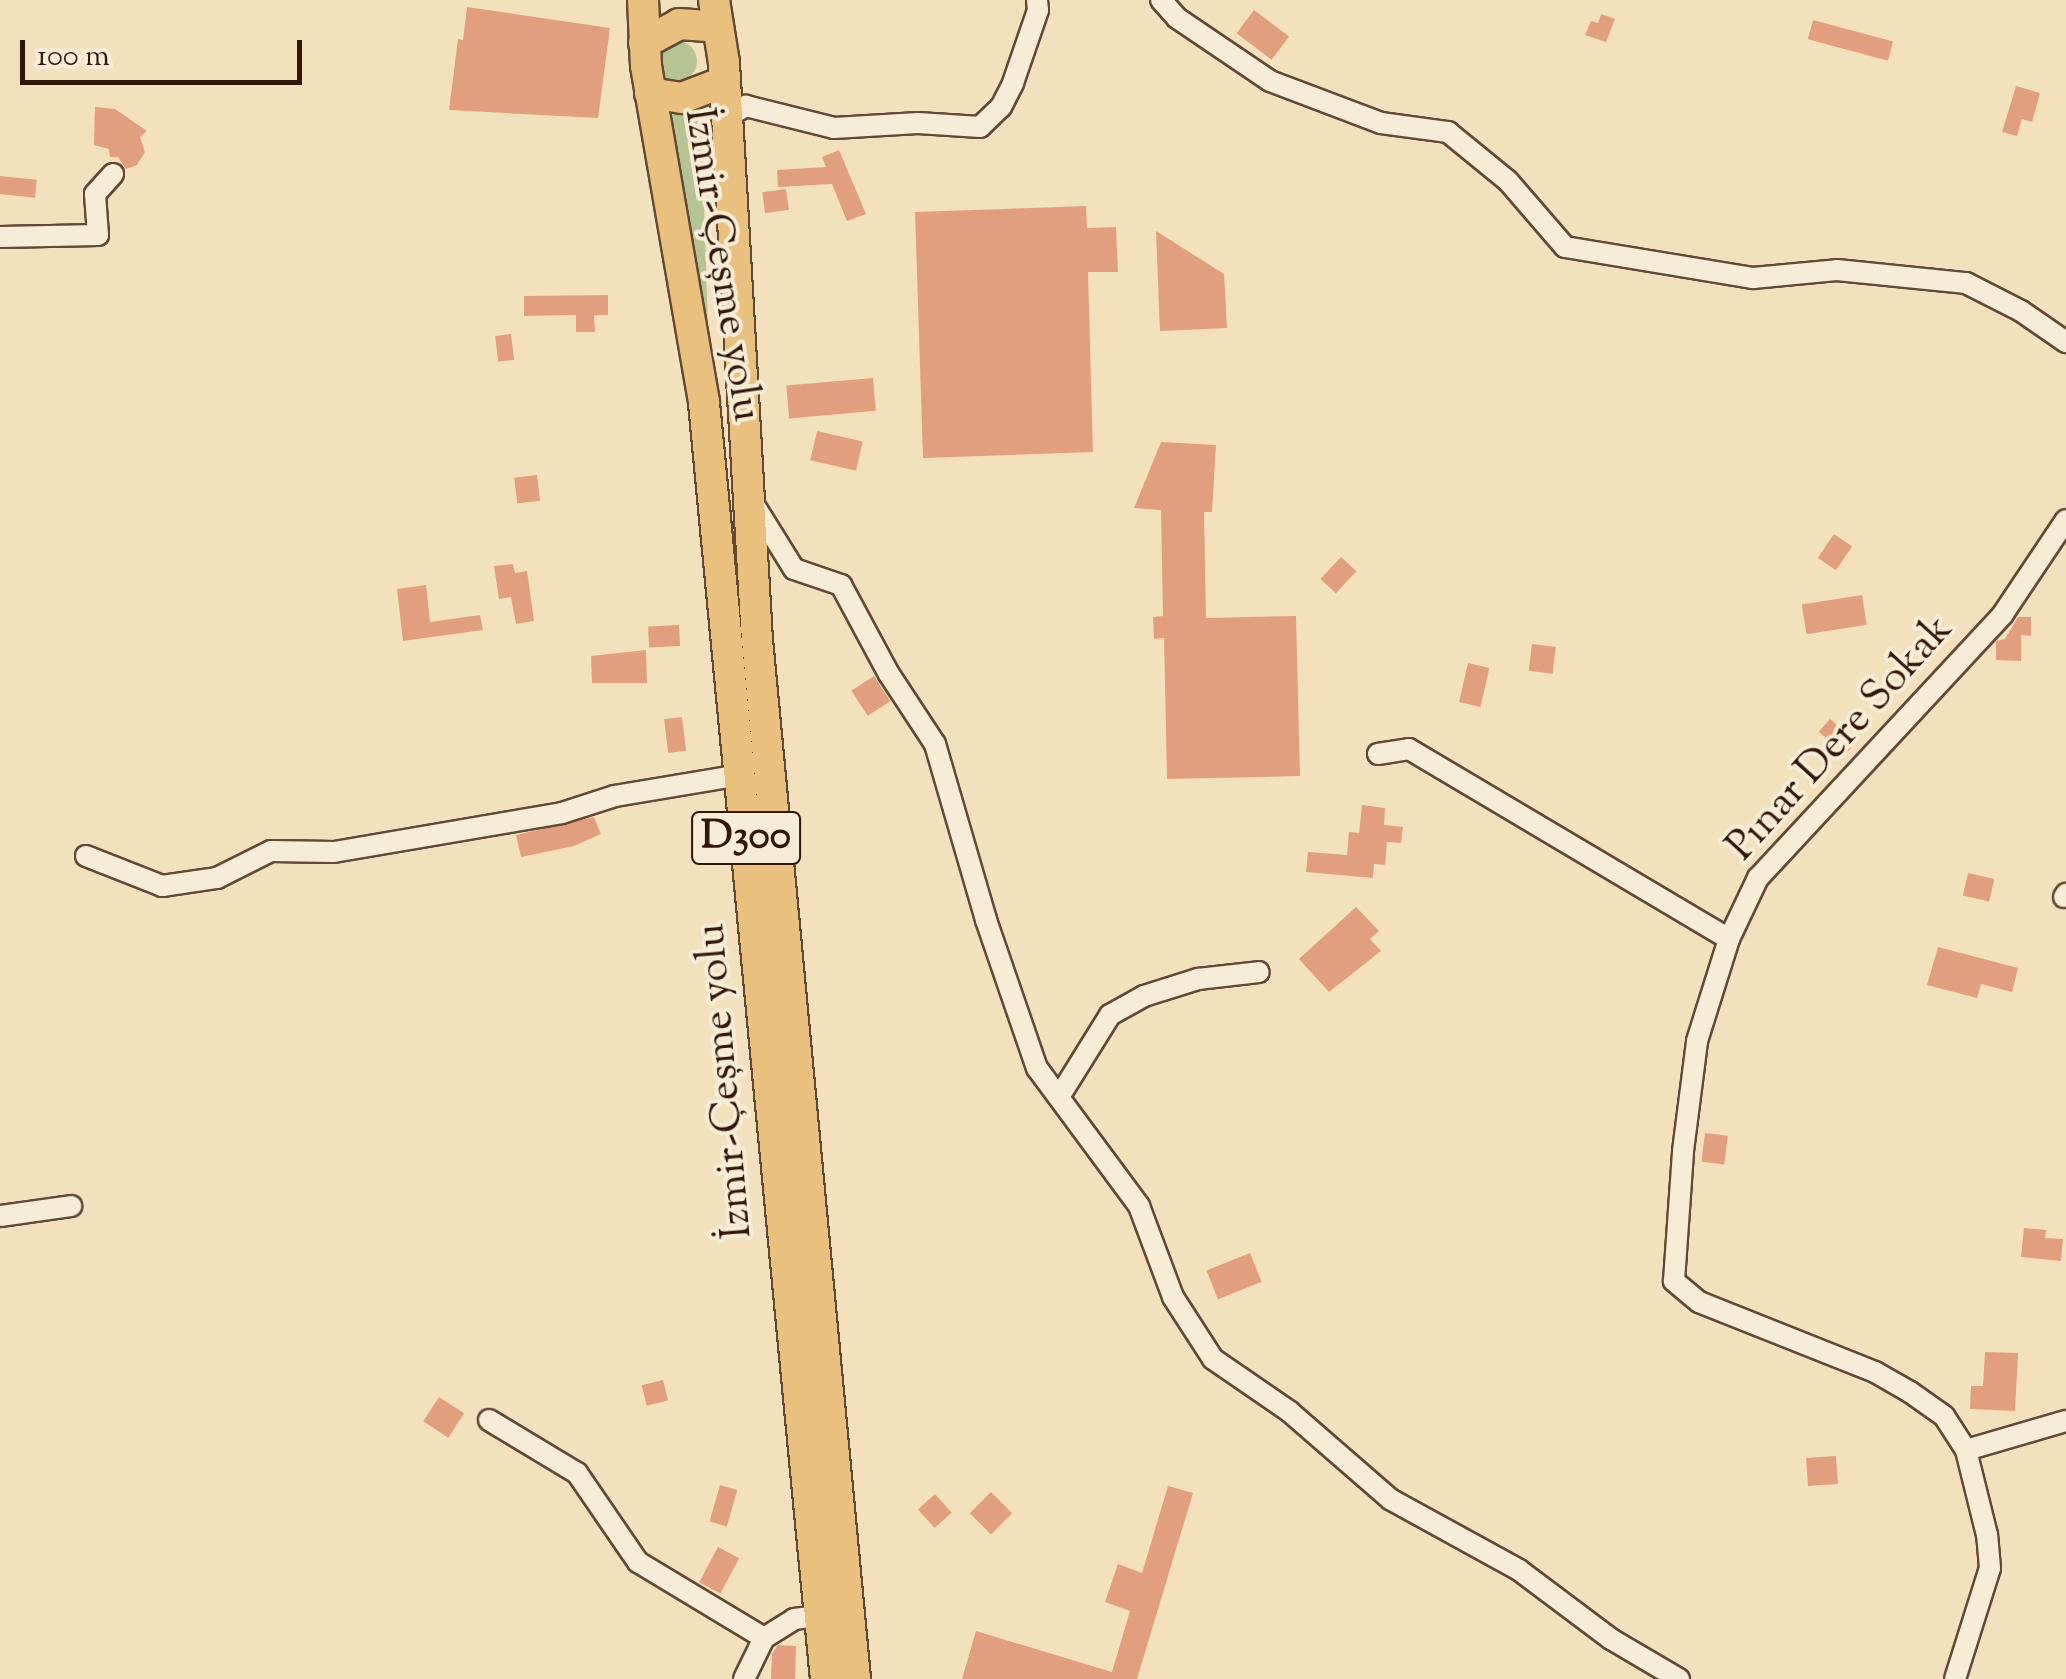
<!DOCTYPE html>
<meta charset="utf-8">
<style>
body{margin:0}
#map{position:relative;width:2066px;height:1679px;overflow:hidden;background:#f3e1be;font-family:"Sorts Mill Goudy",serif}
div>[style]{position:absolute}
.green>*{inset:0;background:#b6c495}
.round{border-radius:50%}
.building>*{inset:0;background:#e29f7f;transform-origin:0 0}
.roads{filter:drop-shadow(2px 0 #624936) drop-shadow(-2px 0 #624936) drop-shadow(0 2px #624936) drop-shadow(0 -2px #624936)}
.minor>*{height:20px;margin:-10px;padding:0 10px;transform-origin:10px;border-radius:10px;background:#f7ecd5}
.highway>*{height:30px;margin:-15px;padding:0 15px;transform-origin:15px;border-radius:15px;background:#eac07f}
span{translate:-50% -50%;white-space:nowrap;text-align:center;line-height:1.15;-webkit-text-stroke:8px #f7ecd5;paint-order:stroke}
.shield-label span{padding:2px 8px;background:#f7ecd5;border:2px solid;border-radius:8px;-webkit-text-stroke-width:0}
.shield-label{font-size:40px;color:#321608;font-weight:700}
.street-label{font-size:42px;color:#321608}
.scale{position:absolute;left:20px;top:40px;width:282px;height:45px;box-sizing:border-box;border:5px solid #321608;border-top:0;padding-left:12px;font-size:30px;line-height:35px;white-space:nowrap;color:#321608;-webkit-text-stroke:8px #f7ecd5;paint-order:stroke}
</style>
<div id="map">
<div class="green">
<div class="round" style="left:657px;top:41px;width:40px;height:40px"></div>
<div style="clip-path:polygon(701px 111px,708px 327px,717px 432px,659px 112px)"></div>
</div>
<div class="building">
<div style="clip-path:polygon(467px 7px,610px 28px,598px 118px,449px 110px,458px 39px,463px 40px)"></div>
<div style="left:1254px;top:10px;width:44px;height:29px;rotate:37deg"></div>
<div style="clip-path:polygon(1601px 14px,1615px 19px,1606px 42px,1585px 35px,1591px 21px,1598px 23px)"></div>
<div style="left:1813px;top:20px;width:83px;height:20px;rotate:15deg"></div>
<div style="clip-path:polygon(2016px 86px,2040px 93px,2032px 122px,2022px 119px,2017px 136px,2002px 132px)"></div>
<div style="clip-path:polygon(95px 107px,115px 109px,147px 131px,140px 137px,145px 152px,137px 165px,126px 169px,118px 157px,110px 157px,109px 149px,94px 145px)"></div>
<div style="clip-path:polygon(839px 150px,866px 214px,847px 221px,832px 184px,778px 187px,777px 170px,826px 167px,822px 157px)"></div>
<div style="left:0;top:176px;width:37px;height:18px;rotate:6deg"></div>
<div style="left:786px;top:189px;width:21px;height:24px;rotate:82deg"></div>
<div style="clip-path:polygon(1086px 206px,1087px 228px,1116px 227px,1118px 272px,1088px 272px,1093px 452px,923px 458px,915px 212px)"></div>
<div style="clip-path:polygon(1156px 231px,1224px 274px,1227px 328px,1160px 331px)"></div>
<div style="clip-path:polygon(608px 295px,608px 315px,594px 315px,595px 332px,576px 332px,576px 315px,524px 316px,524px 296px)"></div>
<div style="left:511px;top:334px;width:26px;height:16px;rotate:83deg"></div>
<div style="left:873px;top:378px;width:33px;height:87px;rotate:85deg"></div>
<div style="left:817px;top:431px;width:47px;height:30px;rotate:13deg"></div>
<div style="clip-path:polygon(1161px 442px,1216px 445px,1212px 512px,1204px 512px,1206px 618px,1296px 616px,1300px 776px,1167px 779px,1164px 638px,1154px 639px,1153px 617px,1163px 616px,1161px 510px,1134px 508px)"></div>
<div style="left:537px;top:475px;width:26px;height:23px;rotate:83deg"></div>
<div style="left:1834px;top:534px;width:22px;height:29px;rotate:34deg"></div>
<div style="left:1341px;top:557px;width:21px;height:30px;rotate:43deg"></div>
<div style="clip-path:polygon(513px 564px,515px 573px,527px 571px,534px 621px,516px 624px,511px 597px,499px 599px,494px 566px)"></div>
<div style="clip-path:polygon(426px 585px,430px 622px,480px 615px,483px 630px,403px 641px,397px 589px)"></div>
<div style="left:1862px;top:595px;width:30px;height:61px;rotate:81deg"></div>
<div style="clip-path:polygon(2018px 617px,2031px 617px,2031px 636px,2021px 635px,2021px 661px,1996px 660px,1996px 641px,2005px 639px)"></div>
<div style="left:679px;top:625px;width:21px;height:31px;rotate:87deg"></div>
<div style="left:1532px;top:644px;width:24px;height:27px;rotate:7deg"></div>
<div style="clip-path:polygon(646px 650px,647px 683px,592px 683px,591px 656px)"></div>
<div style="left:1468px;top:663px;width:22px;height:40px;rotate:13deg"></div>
<div style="left:874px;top:676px;width:30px;height:27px;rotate:57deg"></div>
<div style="left:682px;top:717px;width:34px;height:18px;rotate:83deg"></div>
<div style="left:1830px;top:719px;width:35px;height:17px;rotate:41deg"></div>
<div style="clip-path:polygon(1362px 805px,1385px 808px,1384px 825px,1403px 827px,1401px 843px,1387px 842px,1385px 865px,1374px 864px,1373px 878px,1306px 872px,1308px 852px,1347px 855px,1349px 832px,1359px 833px)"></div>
<div style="clip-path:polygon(594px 817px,601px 834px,574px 846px,521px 857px,516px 835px)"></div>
<div style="left:1968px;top:873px;width:27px;height:23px;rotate:13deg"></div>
<div style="clip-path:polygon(1356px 907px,1379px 931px,1370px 939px,1381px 951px,1329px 992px,1299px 959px)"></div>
<div style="clip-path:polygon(1938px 947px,2018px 968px,2012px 992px,1981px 984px,1977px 998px,1927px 985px)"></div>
<div style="left:1705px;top:1133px;width:23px;height:29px;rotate:7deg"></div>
<div style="clip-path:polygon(2024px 1228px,2046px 1230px,2045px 1238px,2063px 1239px,2061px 1261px,2021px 1257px)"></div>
<div style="left:1250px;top:1253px;width:31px;height:47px;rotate:68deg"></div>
<div style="clip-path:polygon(1985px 1352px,2018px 1353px,2015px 1411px,1970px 1409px,1971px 1386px,1983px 1386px)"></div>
<div style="left:663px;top:1380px;width:21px;height:22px;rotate:76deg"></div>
<div style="left:439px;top:1397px;width:30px;height:29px;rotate:33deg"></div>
<div style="left:1836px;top:1456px;width:28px;height:30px;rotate:86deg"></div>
<div style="left:720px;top:1485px;width:18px;height:38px;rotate:16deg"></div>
<div style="clip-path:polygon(1168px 1486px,1193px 1493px,1137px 1679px,962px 1679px,976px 1631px,1112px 1672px,1130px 1611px,1105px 1602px,1118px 1564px,1142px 1573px)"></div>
<div style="left:991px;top:1492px;width:30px;height:30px;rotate:45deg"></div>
<div style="left:935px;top:1494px;width:25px;height:23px;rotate:48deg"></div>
<div style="left:718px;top:1547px;width:24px;height:40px;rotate:28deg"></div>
<div style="clip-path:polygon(778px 1645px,796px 1646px,795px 1679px,771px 1679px,772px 1654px)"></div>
</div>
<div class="roads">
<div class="minor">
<div style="left:1161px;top:0;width:24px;rotate:48deg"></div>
<div style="left:1177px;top:18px;width:112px;rotate:34.1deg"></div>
<div style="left:1270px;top:81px;width:119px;rotate:20.7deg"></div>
<div style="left:1381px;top:123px;width:68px;rotate:7.7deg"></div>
<div style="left:1448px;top:132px;width:77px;rotate:39.2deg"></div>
<div style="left:1508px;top:181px;width:87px;rotate:49.2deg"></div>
<div style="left:1565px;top:247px;width:191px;rotate:9.4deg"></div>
<div style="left:1753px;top:278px;width:84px;rotate:-5.4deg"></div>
<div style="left:1837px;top:270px;width:130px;rotate:5.8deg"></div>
<div style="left:1966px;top:283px;width:62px;rotate:27deg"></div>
<div style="left:2021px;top:311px;width:55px;rotate:34.6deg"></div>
<div style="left:724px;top:119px;width:26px;rotate:-31deg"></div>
<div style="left:746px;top:106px;width:91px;rotate:14deg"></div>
<div style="left:834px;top:128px;width:84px;rotate:-3.4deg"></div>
<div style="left:918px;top:123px;width:62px;rotate:3.7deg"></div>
<div style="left:980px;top:127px;width:29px;rotate:-44deg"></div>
<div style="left:1001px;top:107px;width:27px;rotate:-63deg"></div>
<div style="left:1013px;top:83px;width:77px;rotate:-71.1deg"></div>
<div style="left:1038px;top:10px;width:10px;rotate:-96deg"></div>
<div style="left:0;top:237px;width:98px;rotate:-1.2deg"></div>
<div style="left:98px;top:235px;width:41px;rotate:-94.2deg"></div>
<div style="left:95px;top:194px;width:27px;rotate:-48deg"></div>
<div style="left:751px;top:500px;width:81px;rotate:58.1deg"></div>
<div style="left:794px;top:569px;width:50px;rotate:18.8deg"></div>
<div style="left:841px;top:585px;width:101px;rotate:61.7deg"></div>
<div style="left:889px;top:674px;width:84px;rotate:56.7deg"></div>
<div style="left:935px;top:744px;width:183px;rotate:73.8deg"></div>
<div style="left:986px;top:920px;width:157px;rotate:71deg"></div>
<div style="left:1037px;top:1068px;width:172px;rotate:53.5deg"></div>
<div style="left:1139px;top:1206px;width:97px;rotate:69.5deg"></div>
<div style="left:1173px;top:1297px;width:74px;rotate:57.2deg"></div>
<div style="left:1213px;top:1359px;width:93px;rotate:34.5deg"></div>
<div style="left:1290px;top:1412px;width:133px;rotate:41deg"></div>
<div style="left:1390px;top:1499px;width:147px;rotate:28.8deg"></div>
<div style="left:1519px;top:1570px;width:115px;rotate:36.9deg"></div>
<div style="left:1611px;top:1639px;width:79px;rotate:30.5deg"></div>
<div style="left:1378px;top:754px;width:31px;rotate:-9deg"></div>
<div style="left:1409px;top:749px;width:372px;rotate:30.7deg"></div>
<div style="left:86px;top:856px;width:82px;rotate:21.5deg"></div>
<div style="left:162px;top:886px;width:56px;rotate:-8.3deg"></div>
<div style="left:217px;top:878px;width:60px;rotate:-26.6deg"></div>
<div style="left:271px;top:851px;width:63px;rotate:0.9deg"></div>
<div style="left:334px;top:852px;width:231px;rotate:-9.7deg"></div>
<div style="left:562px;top:813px;width:56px;rotate:-17.8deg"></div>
<div style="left:615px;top:796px;width:127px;rotate:-9.5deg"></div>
<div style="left:2064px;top:897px;width:4px;rotate:-56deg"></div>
<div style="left:1059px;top:1097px;width:97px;rotate:-58.1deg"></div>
<div style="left:1110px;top:1015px;width:39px;rotate:-29deg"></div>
<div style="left:1144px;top:996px;width:57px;rotate:-17.5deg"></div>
<div style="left:1198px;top:979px;width:61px;rotate:-6.5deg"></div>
<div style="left:0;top:1216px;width:72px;rotate:-8deg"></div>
<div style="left:489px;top:1420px;width:103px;rotate:31.1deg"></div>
<div style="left:577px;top:1473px;width:108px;rotate:55.6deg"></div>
<div style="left:638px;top:1562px;width:147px;rotate:31.1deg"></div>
<div style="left:764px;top:1638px;width:36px;rotate:-32deg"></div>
<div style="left:794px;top:1619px;width:26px;rotate:-7deg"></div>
<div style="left:1966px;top:1450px;width:104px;rotate:-16.2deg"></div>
<div style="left:744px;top:1679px;width:46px;rotate:-64deg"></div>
<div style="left:1955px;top:1679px;width:116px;rotate:-72.5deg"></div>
<div style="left:1990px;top:1568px;width:33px;rotate:-95deg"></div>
<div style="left:1987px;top:1535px;width:88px;rotate:-103.9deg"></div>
<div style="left:1966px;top:1450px;width:40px;rotate:-122.9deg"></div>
<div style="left:1944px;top:1416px;width:42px;rotate:-144.8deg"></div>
<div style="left:1910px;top:1392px;width:40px;rotate:-150.3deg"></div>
<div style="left:1875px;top:1372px;width:189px;rotate:-158.3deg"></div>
<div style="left:1699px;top:1302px;width:33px;rotate:-140deg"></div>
<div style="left:1674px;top:1281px;width:130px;rotate:-86deg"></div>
<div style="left:1683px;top:1151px;width:111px;rotate:-82.7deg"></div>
<div style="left:1697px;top:1041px;width:107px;rotate:-72.6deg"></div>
<div style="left:1729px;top:939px;width:68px;rotate:-64.6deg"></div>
<div style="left:1758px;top:878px;width:360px;rotate:-47.1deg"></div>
<div style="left:2003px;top:614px;width:113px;rotate:-56.2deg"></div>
</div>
<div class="highway">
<div style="left:643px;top:0;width:66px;rotate:87.4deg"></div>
<div style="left:646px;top:66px;width:342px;rotate:80.2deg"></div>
<div style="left:704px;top:403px;width:1282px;rotate:84.54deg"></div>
<div style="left:714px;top:0;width:64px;rotate:81deg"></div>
<div style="left:724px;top:63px;width:578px;rotate:86.73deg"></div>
<div style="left:757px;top:640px;width:1044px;rotate:84.61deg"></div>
<div style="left:644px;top:43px;width:40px;rotate:-28deg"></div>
<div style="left:679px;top:24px;width:39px;rotate:4deg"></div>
<div style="left:650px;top:93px;width:32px;rotate:9deg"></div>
<div style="left:682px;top:98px;width:45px;rotate:-20.9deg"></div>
</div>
</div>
<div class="shield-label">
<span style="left:746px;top:838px">D300</span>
</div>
<div class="street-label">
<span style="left:721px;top:265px;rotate:81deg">İzmir-Çeşme yolu</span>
<span style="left:1841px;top:739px;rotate:-48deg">Pınar Dere Sokak</span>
<span style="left:726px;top:1081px;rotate:-95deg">İzmir-Çeşme yolu</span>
</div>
<div class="scale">100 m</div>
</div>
